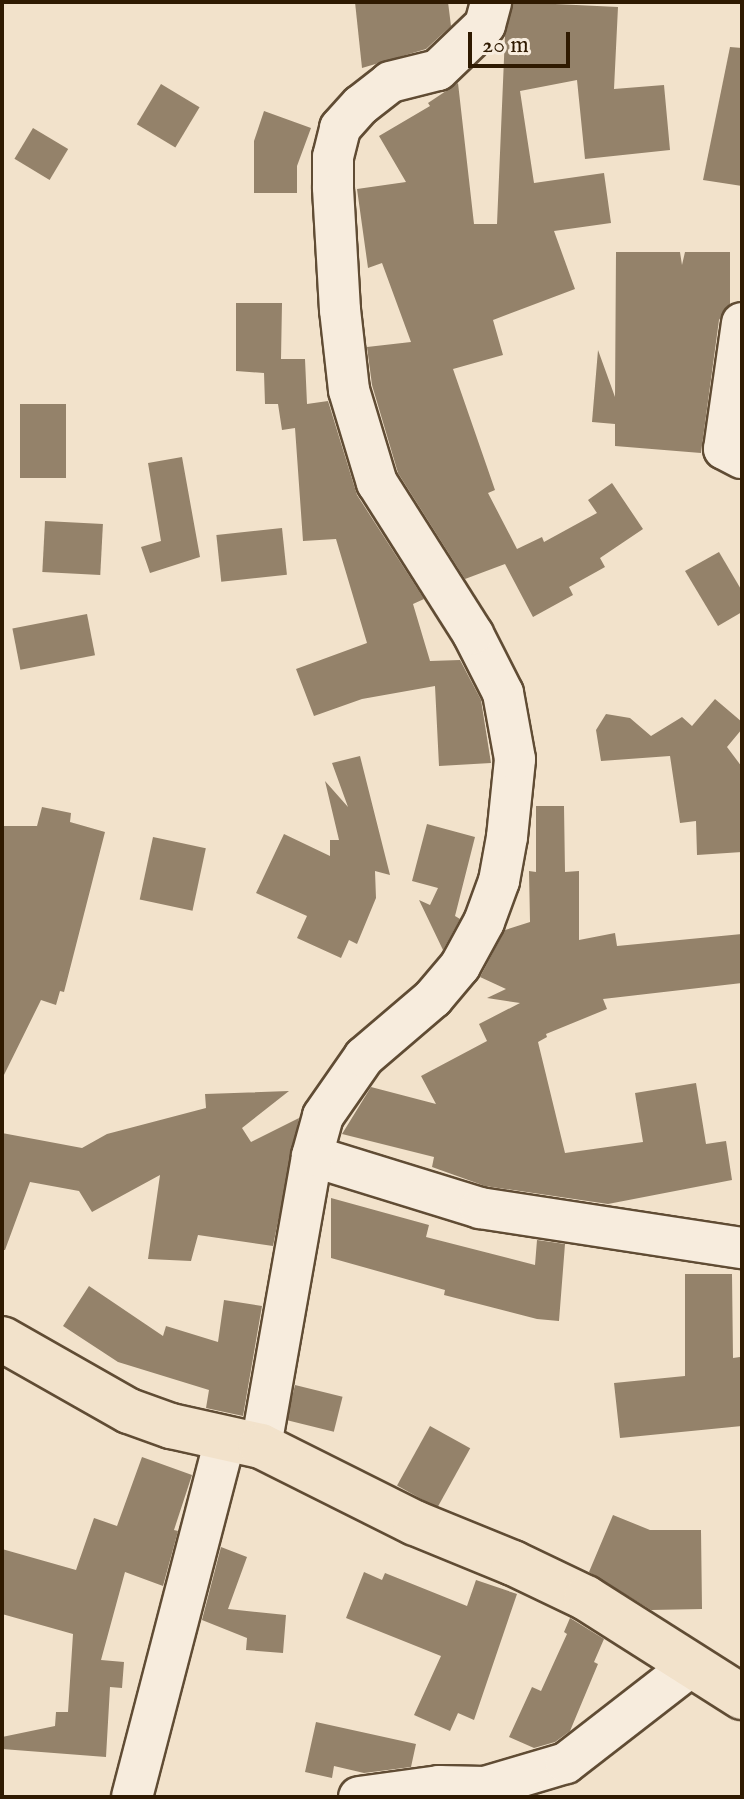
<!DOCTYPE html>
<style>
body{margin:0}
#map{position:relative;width:744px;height:1799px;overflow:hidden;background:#f2e2cb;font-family:"IM FELL English",serif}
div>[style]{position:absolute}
.building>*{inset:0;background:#94826a;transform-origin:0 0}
.roads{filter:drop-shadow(2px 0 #604c34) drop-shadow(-2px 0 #604c34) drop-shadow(0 2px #604c34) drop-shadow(0 -2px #604c34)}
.minor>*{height:40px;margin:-20px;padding:0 20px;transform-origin:20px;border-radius:20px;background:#f7ecdd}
.major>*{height:44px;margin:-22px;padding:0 22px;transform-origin:22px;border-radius:22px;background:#f2e2cb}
span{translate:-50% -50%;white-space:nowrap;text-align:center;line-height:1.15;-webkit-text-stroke:6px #f7ecdd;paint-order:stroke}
.frame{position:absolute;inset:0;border:4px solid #2f1a01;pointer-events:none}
.scale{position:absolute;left:468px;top:32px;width:102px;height:36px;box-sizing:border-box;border:4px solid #2f1a01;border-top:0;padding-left:10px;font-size:24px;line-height:28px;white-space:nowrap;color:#2f1a01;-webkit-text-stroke:6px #f7ecdd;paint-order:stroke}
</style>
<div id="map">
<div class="building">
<div style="clip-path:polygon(355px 2px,448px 2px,451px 26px,426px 49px,362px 68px)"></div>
<div style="clip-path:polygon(513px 2px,618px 7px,614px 89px,664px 85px,670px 150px,585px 159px,577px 80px,520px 91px,534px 183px,604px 173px,611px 223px,554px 231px,575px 289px,493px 320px,503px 355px,453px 369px,495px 490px,488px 493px,517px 549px,542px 537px,544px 542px,597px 513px,588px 500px,612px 483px,643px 529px,600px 558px,605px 567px,569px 587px,573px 595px,533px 617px,505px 564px,465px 579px,398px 473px,372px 385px,367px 347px,411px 342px,382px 263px,368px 268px,357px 189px,406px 182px,379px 136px,430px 106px,428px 103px,458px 83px,474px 224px,497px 224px,505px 35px)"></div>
<div style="clip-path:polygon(730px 47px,742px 48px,742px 186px,703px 180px)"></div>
<div style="left:161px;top:84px;width:45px;height:47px;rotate:31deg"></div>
<div style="clip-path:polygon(264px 111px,311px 128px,297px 166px,297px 193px,254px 193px,254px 141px)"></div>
<div style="left:33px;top:128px;width:41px;height:36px;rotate:31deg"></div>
<div style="clip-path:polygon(616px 252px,680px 252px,682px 265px,685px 252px,730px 252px,730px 304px,719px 320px,701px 453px,615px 446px,615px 424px,592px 422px,598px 350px,615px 397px)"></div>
<div style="clip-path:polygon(236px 303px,282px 303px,281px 359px,305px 359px,307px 404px,328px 401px,357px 495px,424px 599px,413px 604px,430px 661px,460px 660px,481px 700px,491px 763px,439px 766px,435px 686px,362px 699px,314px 716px,296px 669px,367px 643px,336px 539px,303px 541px,295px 428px,282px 430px,278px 404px,265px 404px,264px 373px,236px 371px)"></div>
<div style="left:20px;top:404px;width:46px;height:74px"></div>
<div style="clip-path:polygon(182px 457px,200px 557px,150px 573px,141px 547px,161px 541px,148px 463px)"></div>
<div style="left:45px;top:521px;width:58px;height:51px;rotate:3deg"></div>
<div style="left:282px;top:528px;width:47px;height:66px;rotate:84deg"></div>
<div style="clip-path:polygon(719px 552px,742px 591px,742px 612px,718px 626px,685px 571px)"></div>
<div style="left:87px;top:614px;width:42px;height:76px;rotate:79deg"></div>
<div style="clip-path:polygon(715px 699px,742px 722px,742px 729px,727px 747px,742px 767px,742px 852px,697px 855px,696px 821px,680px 823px,670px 756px,601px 761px,596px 730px,606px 714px,630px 718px,651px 736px,682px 717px,692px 726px)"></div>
<div style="clip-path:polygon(360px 756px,390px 875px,375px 871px,376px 898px,357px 944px,349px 940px,341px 958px,297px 938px,307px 916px,256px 893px,284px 834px,330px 856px,330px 840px,339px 840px,325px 781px,348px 807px,332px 763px)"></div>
<div style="clip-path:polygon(536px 806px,564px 806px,565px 872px,579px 871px,579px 940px,615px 933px,617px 946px,742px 934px,742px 983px,603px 999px,607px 1009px,546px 1034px,547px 1037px,538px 1042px,565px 1153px,643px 1142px,635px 1093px,696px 1083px,706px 1144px,726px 1141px,732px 1180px,608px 1204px,485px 1186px,432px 1167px,434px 1157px,342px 1134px,371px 1087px,436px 1104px,421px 1076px,487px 1041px,479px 1024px,520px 1003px,487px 998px,506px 989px,480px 977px,505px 930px,530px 922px,529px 871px,536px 872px)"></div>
<div style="clip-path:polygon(42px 807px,71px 813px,70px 822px,105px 832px,64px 992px,60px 991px,56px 1005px,41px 1000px,2px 1079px,2px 826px,37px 826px)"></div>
<div style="clip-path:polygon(427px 824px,475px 837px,455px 916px,460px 919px,443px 950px,419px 900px,430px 905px,438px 888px,412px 881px)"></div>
<div style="left:153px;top:837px;width:54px;height:64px;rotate:12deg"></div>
<div style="clip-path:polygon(289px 1091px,242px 1128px,251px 1142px,299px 1118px,273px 1246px,198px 1235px,191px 1261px,148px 1259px,160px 1175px,92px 1212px,79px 1191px,30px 1182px,5px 1250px,2px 1250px,2px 1133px,82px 1148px,107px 1134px,206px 1108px,205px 1094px)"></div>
<div style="clip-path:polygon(331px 1198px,429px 1225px,426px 1237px,535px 1265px,537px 1240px,565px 1244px,559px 1321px,537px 1319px,444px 1295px,445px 1290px,331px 1258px)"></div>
<div style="clip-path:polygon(685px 1274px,732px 1274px,733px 1358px,740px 1357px,742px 1374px,742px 1426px,620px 1438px,614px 1383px,685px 1376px)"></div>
<div style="clip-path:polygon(89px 1286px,163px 1336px,166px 1326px,218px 1342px,224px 1300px,262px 1306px,243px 1416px,206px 1408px,209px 1390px,118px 1362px,63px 1326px)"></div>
<div style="left:295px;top:1385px;width:49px;height:36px;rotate:14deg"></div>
<div style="left:430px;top:1426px;width:46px;height:68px;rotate:29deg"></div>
<div style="clip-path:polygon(142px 1457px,192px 1475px,174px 1530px,178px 1531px,163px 1586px,125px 1572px,101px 1660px,124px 1662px,122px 1688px,110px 1687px,106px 1757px,2px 1749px,2px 1737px,55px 1726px,56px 1712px,68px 1712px,73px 1634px,2px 1614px,2px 1549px,76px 1570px,94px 1518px,117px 1526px)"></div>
<div style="clip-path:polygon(613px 1515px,650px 1530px,701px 1530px,702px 1609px,651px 1610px,589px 1572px)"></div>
<div style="clip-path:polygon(221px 1547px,247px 1557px,228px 1609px,286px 1615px,283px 1653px,246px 1650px,247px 1638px,202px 1620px)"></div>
<div style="clip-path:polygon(364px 1572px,382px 1580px,385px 1573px,467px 1606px,476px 1580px,517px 1594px,474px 1720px,458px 1713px,450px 1731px,414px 1715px,441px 1656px,346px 1618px)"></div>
<div style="clip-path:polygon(570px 1618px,604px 1639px,594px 1662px,598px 1664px,570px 1731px,555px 1742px,534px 1748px,509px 1737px,532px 1687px,541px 1691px,567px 1634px,564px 1632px)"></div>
<div style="clip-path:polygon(316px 1722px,416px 1744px,411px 1767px,364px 1773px,334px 1766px,332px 1778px,305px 1772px)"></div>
</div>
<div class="roads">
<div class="minor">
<div style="left:742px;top:323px;width:127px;rotate:98.1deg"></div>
<div style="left:724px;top:449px;width:20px;rotate:27deg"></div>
<div style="left:312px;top:1156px;width:176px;rotate:17.2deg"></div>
<div style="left:480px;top:1208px;width:265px;rotate:8.7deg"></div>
<div style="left:261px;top:1446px;width:294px;rotate:-80deg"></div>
<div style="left:312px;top:1156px;width:41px;rotate:-74.6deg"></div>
<div style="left:323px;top:1116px;width:72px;rotate:-55.2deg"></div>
<div style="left:364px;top:1057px;width:91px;rotate:-40.5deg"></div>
<div style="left:433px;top:998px;width:42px;rotate:-49.8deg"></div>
<div style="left:460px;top:966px;width:50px;rotate:-61.4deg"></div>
<div style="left:484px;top:922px;width:44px;rotate:-69.9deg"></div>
<div style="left:499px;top:881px;width:45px;rotate:-79.7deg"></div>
<div style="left:507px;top:837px;width:78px;rotate:-84.1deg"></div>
<div style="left:515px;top:759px;width:67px;rotate:-100.3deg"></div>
<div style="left:503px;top:693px;width:66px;rotate:-117deg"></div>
<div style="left:473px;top:634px;width:179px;rotate:-122.4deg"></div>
<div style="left:377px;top:483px;width:97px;rotate:-106.8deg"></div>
<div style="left:349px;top:390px;width:81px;rotate:-96.4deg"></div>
<div style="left:340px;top:310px;width:123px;rotate:-93.3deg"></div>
<div style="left:333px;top:187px;width:30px;rotate:-90deg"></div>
<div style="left:333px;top:157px;width:30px;rotate:-76deg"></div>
<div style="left:340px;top:128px;width:31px;rotate:-48deg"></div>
<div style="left:361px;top:105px;width:37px;rotate:-38deg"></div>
<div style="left:390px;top:82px;width:49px;rotate:-14deg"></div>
<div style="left:438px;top:70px;width:65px;rotate:-43.8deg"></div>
<div style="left:485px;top:25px;width:24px;rotate:-75deg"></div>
<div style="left:132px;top:1797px;width:372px;rotate:-75.4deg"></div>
<div style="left:359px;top:1797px;width:81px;rotate:-7.8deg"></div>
<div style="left:439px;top:1786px;width:46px;rotate:1.2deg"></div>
<div style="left:485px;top:1787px;width:84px;rotate:-16.5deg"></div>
<div style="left:566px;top:1763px;width:158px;rotate:-37.8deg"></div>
</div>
<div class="major">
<div style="left:2px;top:1339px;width:146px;rotate:29.6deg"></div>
<div style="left:129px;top:1411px;width:45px;rotate:19.7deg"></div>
<div style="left:171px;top:1426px;width:92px;rotate:12.5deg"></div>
<div style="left:261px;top:1446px;width:172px;rotate:26.6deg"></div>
<div style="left:415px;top:1523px;width:106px;rotate:22.2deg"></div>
<div style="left:513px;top:1563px;width:81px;rotate:25.6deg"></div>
<div style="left:586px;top:1598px;width:185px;rotate:32.4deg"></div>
</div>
</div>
<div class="frame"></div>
<div class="scale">20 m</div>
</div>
